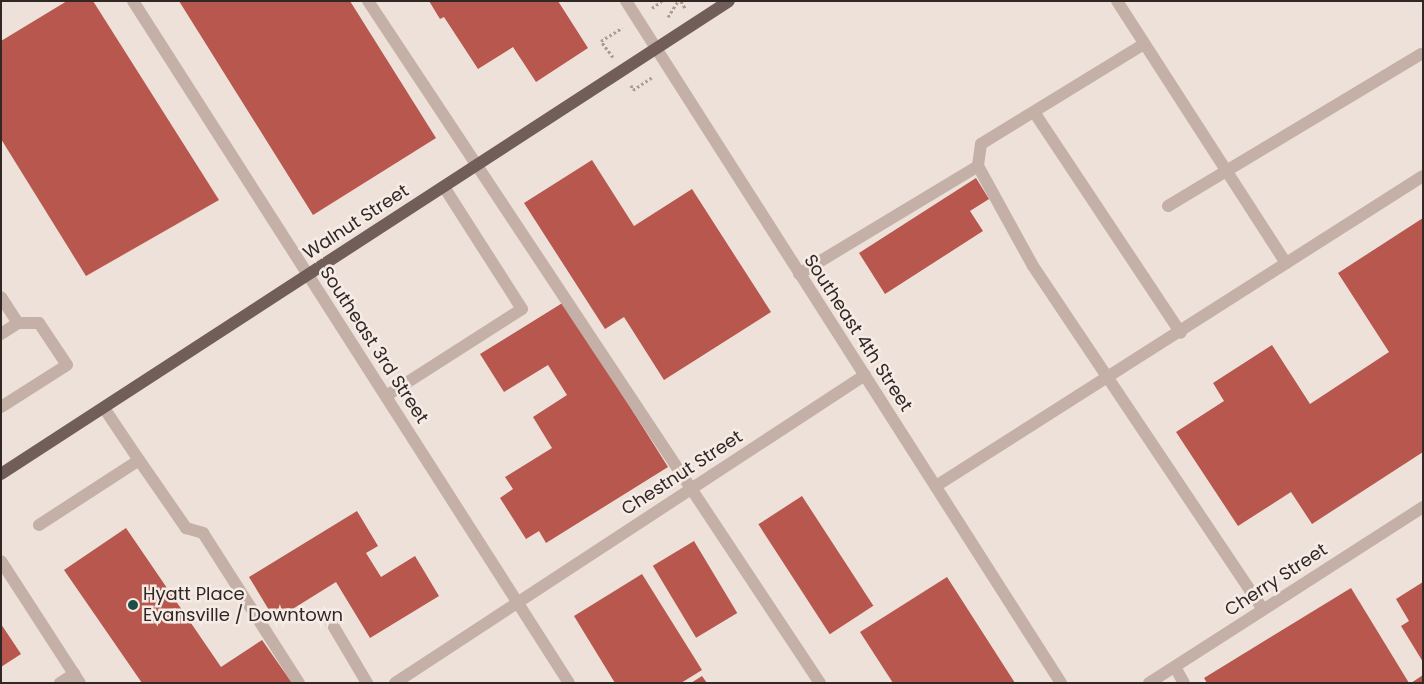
<!DOCTYPE html>
<style>
body{margin:0}
#map{position:relative;width:1424px;height:684px;overflow:hidden;background:#ede1d9;font-family:Poppins,sans-serif}
div>[style]{position:absolute}
.building>*{inset:0;background:#b7574e;transform-origin:0 0}
.path>*{height:3px;margin-top:-1.5px;transform-origin:0;background:repeating-linear-gradient(90deg,#af9a92 0 2.5px,transparent 0 5px)}
.minor>*{height:12px;margin:-6px;padding:0 6px;transform-origin:6px;border-radius:6px;background:#c4b0a7}
.major>*{height:12px;margin:-6px;padding:0 6px;transform-origin:6px;border-radius:6px;background:#725e59}
.dots>*{width:14px;height:14px;translate:-50% -50%;box-sizing:border-box;border:2px solid #f6ebe5;border-radius:50%}
span{translate:-50% -50%;white-space:nowrap;text-align:center;line-height:1.15;-webkit-text-stroke:5px #f6ebe5;paint-order:stroke}
.street-label{font-size:18px;color:#312826}
.poi-label{font-size:18px;color:#312826}
.left{translate:0 -50%;text-align:left}
.frame{position:absolute;inset:0;border:2px solid #312826;pointer-events:none}
</style>
<div id="map">
<div class="building">
<div style="clip-path:polygon(67px 1px,93px 1px,219px 200px,86px 276px,1px 139px,1px 41px)"></div>
<div style="clip-path:polygon(179px 1px,350px 1px,436px 138px,313px 215px)"></div>
<div style="clip-path:polygon(429px 1px,558px 1px,588px 48px,536px 82px,513px 47px,478px 69px,444px 17px,440px 19px)"></div>
<div style="clip-path:polygon(592px 160px,634px 226px,692px 189px,771px 312px,664px 380px,624px 317px,605px 329px,524px 203px)"></div>
<div style="clip-path:polygon(976px 178px,989px 199px,970px 211px,983px 231px,885px 294px,859px 253px)"></div>
<div style="clip-path:polygon(1423px 218px,1423px 452px,1312px 524px,1291px 492px,1238px 526px,1176px 432px,1224px 401px,1213px 383px,1272px 345px,1310px 404px,1389px 352px,1338px 273px)"></div>
<div style="clip-path:polygon(564px 302px,668px 467px,546px 543px,539px 531px,526px 539px,500px 498px,513px 489px,505px 477px,552px 448px,533px 417px,567px 395px,548px 365px,504px 392px,480px 354px)"></div>
<div style="left:802px;top:496px;width:131px;height:52px;rotate:57deg"></div>
<div style="clip-path:polygon(357px 511px,378px 546px,366px 553px,381px 577px,415px 556px,439px 596px,370px 638px,336px 582px,275px 620px,249px 577px)"></div>
<div style="clip-path:polygon(126px 528px,221px 667px,262px 640px,292px 683px,142px 683px,64px 570px)"></div>
<div style="left:694px;top:541px;width:84px;height:48px;rotate:59deg"></div>
<div style="clip-path:polygon(642px 574px,702px 670px,681px 683px,615px 683px,574px 616px)"></div>
<div style="clip-path:polygon(947px 577px,1015px 683px,893px 683px,860px 632px)"></div>
<div style="clip-path:polygon(1423px 582px,1423px 662px,1401px 626px,1409px 621px,1396px 599px)"></div>
<div style="clip-path:polygon(1351px 588px,1409px 683px,1207px 683px,1204px 678px)"></div>
<div style="clip-path:polygon(1px 624px,21px 654px,1px 667px)"></div>
<div style="clip-path:polygon(1423px 675px,1423px 683px,1411px 683px)"></div>
<div style="clip-path:polygon(702px 676px,707px 683px,691px 683px)"></div>
</div>
<div class="path">
<div style="left:681px;top:1px;width:8px;rotate:60deg"></div>
<div style="left:652px;top:8px;width:12px;rotate:-35deg"></div>
<div style="left:668px;top:17px;width:19px;rotate:-58deg"></div>
<div style="left:613px;top:57px;width:20px;rotate:-127deg"></div>
<div style="left:601px;top:41px;width:25px;rotate:-32deg"></div>
<div style="left:631px;top:85px;width:5px;rotate:68deg"></div>
<div style="left:633px;top:90px;width:23px;rotate:-34deg"></div>
</div>
<div class="minor">
<div style="left:133px;top:1px;width:809px;rotate:57.41deg"></div>
<div style="left:368px;top:1px;width:818px;rotate:56.47deg"></div>
<div style="left:626px;top:1px;width:809px;rotate:57.47deg"></div>
<div style="left:1117px;top:1px;width:312px;rotate:57.2deg"></div>
<div style="left:1144px;top:44px;width:191px;rotate:148.5deg"></div>
<div style="left:981px;top:144px;width:22px;rotate:98deg"></div>
<div style="left:978px;top:166px;width:114px;rotate:61.2deg"></div>
<div style="left:1033px;top:266px;width:413px;rotate:56.2deg"></div>
<div style="left:1034px;top:112px;width:265px;rotate:56.4deg"></div>
<div style="left:1168px;top:206px;width:295px;rotate:-31deg"></div>
<div style="left:799px;top:274px;width:209px;rotate:-31.1deg"></div>
<div style="left:1px;top:297px;width:31px;rotate:57deg"></div>
<div style="left:18px;top:323px;width:21px"></div>
<div style="left:39px;top:323px;width:50px;rotate:56.3deg"></div>
<div style="left:67px;top:365px;width:78px;rotate:147.5deg"></div>
<div style="left:1px;top:334px;width:20px;rotate:-33deg"></div>
<div style="left:386px;top:396px;width:161px;rotate:-32.6deg"></div>
<div style="left:522px;top:309px;width:145px;rotate:-122.6deg"></div>
<div style="left:104px;top:408px;width:63px;rotate:56.1deg"></div>
<div style="left:936px;top:486px;width:577px;rotate:-32.48deg"></div>
<div style="left:39px;top:525px;width:119px;rotate:-33deg"></div>
<div style="left:139px;top:460px;width:83px;rotate:55.3deg"></div>
<div style="left:186px;top:528px;width:18px;rotate:16deg"></div>
<div style="left:203px;top:533px;width:178px;rotate:57.4deg"></div>
<div style="left:1px;top:561px;width:145px;rotate:57.1deg"></div>
<div style="left:328px;top:617px;width:77px;rotate:59.4deg"></div>
<div style="left:1175px;top:667px;width:18px;rotate:61deg"></div>
<div style="left:60px;top:683px;width:17px;rotate:-33deg"></div>
<div style="left:395px;top:683px;width:562px;rotate:-33.24deg"></div>
<div style="left:1149px;top:683px;width:326px;rotate:-32.7deg"></div>
</div>
<div class="major">
<div style="left:1px;top:474px;width:868px;rotate:-33.01deg"></div>
</div>
<div class="dots">
<div style="left:133px;top:605px;background:#214d49"></div>
</div>
<div class="street-label">
<span style="left:356px;top:222px;rotate:-33deg">Walnut Street</span>
<span style="left:858px;top:333px;rotate:57deg">Southeast 4th Street</span>
<span style="left:374px;top:345px;rotate:57deg">Southeast 3rd Street</span>
<span style="left:682px;top:473px;rotate:-33deg">Chestnut Street</span>
<span style="left:1276px;top:580px;rotate:-33deg">Cherry Street</span>
</div>
<div class="poi-label">
<span class="left" style="left:143px;top:605px">Hyatt Place<br>Evansville / Downtown</span>
</div>
<div class="frame"></div>
</div>
